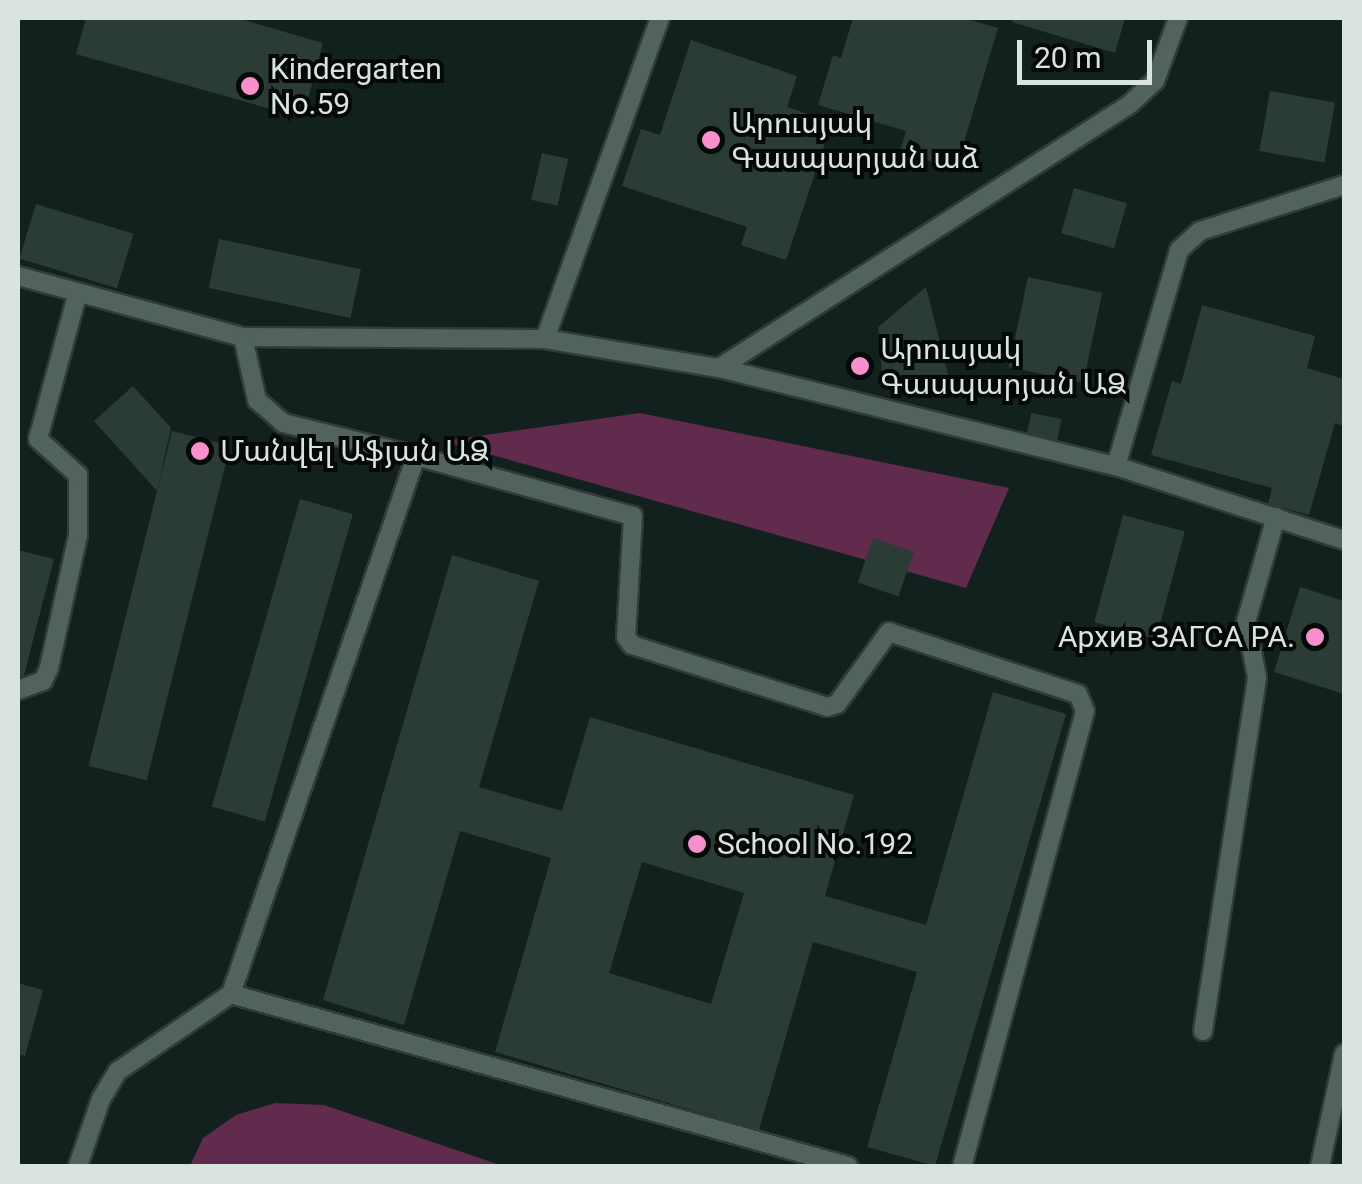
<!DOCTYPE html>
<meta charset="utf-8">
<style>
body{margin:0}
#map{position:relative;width:1362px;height:1184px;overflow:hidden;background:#12211e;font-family:Roboto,"Noto Sans Armenian",sans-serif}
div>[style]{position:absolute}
.green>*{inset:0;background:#602b4c}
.building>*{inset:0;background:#2b3b36;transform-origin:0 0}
.roads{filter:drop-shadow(2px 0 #313b38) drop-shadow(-2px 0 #313b38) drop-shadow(0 2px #313b38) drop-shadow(0 -2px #313b38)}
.service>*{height:18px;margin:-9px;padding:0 9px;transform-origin:9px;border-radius:9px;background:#52635e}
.dots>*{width:28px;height:28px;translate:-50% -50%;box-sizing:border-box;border:5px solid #040908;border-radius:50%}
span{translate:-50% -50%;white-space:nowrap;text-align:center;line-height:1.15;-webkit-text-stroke:8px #040908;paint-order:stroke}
.poi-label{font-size:30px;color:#d9e3e0}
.left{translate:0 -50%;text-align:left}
.right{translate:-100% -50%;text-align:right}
.frame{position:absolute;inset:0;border:20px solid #d9e3e0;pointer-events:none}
.scale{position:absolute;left:1017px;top:40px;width:135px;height:45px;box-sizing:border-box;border:5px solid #d9e3e0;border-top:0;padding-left:12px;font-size:30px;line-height:35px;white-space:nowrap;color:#d9e3e0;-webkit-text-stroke:8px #040908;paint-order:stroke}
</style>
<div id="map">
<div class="green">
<div style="clip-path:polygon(640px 413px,1009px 488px,966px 588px,442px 441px)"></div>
<div style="clip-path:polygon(275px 1103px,324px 1105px,503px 1166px,190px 1166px,203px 1138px,236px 1115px)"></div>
</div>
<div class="building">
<div style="clip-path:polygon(86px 18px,237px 18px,323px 43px,303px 118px,76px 54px)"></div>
<div style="clip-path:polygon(853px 18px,963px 18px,998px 28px,956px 169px,900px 152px,906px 131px,818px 105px,833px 55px,841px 58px)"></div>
<div style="clip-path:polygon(1013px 18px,1125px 18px,1115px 53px,1012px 22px)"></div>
<div style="clip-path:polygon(691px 40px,797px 76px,787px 107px,832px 122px,786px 260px,741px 245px,747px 227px,622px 186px,641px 129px,660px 135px)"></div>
<div style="left:1270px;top:91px;width:66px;height:61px;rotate:10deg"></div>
<div style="left:542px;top:153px;width:27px;height:48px;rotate:13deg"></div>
<div style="left:1074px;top:188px;width:55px;height:47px;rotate:16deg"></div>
<div style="left:36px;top:204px;width:102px;height:57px;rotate:17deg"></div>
<div style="left:219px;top:239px;width:145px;height:50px;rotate:12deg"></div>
<div style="left:1028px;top:277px;width:76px;height:92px;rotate:12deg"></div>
<div style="clip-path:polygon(926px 287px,951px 386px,882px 373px,878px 327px)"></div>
<div style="clip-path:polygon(1202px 305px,1315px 336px,1307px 368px,1344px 379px,1344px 426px,1335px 423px,1309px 515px,1268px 504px,1272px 488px,1151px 455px,1172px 381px,1181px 384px)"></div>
<div style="clip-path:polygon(133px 386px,171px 428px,157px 491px,94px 421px)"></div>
<div style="left:1031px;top:413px;width:31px;height:26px;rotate:11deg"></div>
<div style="left:172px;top:431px;width:60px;height:345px;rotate:14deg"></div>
<div style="left:300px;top:499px;width:55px;height:320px;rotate:16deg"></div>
<div style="left:1123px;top:515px;width:64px;height:111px;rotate:15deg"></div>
<div style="left:873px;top:538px;width:43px;height:47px;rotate:19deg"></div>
<div style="clip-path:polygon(18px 550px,54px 559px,23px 679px,18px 678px)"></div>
<div style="clip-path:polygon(evenodd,452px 555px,539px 581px,479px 787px,562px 811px,590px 717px,854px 795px,825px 896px,926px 925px,993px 692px,1066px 714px,935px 1166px,867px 1147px,917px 972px,813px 942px,759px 1130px,495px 1052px,551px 858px,460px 831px,404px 1025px,323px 1000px,452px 555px,642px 862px,744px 893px,711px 1004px,609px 973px,642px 862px)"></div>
<div style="clip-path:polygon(1300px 587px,1344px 601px,1344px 694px,1274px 672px)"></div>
<div style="clip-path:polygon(18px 983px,43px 990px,25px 1056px,18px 1054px)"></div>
</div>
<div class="roads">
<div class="service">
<div style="left:18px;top:276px;width:233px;rotate:15.2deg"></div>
<div style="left:243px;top:337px;width:302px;rotate:0.4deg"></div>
<div style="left:545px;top:339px;width:176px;rotate:9.5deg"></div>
<div style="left:719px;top:368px;width:409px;rotate:13.9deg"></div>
<div style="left:1116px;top:466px;width:225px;rotate:-73.7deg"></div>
<div style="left:1179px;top:250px;width:28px;rotate:-42deg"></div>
<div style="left:1200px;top:231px;width:151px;rotate:-17.7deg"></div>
<div style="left:243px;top:337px;width:65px;rotate:77.5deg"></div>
<div style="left:257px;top:400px;width:35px;rotate:41deg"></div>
<div style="left:283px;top:423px;width:137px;rotate:13.9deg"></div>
<div style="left:545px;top:339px;width:341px;rotate:-70.3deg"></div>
<div style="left:719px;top:368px;width:488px;rotate:-32.7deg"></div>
<div style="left:1130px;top:104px;width:34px;rotate:-43deg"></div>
<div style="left:1155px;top:81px;width:67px;rotate:-69.9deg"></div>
<div style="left:1116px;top:466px;width:240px;rotate:18deg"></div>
<div style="left:18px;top:690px;width:27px;rotate:-20deg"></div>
<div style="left:43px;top:681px;width:14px;rotate:-65deg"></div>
<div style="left:49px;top:668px;width:136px;rotate:-77.7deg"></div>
<div style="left:78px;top:535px;width:60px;rotate:-90deg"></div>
<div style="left:78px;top:475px;width:54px;rotate:-138deg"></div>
<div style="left:38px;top:439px;width:149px;rotate:-74.8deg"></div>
<div style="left:231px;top:994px;width:641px;rotate:15.58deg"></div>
<div style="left:1203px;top:1031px;width:358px;rotate:-81.3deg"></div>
<div style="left:1257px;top:677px;width:56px;rotate:-101.3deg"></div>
<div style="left:1246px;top:622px;width:109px;rotate:-74.1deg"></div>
<div style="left:78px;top:1166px;width:71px;rotate:-71.1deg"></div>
<div style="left:101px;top:1099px;width:33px;rotate:-59deg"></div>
<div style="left:118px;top:1071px;width:137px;rotate:-34.3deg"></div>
<div style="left:231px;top:994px;width:569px;rotate:-71.02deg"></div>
<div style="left:416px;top:456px;width:225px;rotate:15.5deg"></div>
<div style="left:633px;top:516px;width:121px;rotate:93.3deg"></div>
<div style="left:626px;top:637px;width:10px;rotate:53deg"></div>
<div style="left:632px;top:645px;width:205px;rotate:17.6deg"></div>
<div style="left:827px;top:707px;width:10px;rotate:-17deg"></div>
<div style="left:837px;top:704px;width:89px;rotate:-54.2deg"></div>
<div style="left:889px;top:632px;width:199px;rotate:18.2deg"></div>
<div style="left:1078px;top:694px;width:18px;rotate:68deg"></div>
<div style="left:1085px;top:711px;width:471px;rotate:105.1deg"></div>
<div style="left:1320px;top:1166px;width:115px;rotate:-77.9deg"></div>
</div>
</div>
<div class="dots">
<div style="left:250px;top:86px;background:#f790cd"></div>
<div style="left:711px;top:140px;background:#f790cd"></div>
<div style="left:860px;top:366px;background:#f790cd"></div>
<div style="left:200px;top:451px;background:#f790cd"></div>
<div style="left:1315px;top:637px;background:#f790cd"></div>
<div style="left:697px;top:844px;background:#f790cd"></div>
</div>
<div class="poi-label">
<span class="left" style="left:270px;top:86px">Kindergarten<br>No.59</span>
<span class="left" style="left:731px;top:140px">Արուսյակ<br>Գասպարյան աձ</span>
<span class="left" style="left:880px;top:366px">Արուսյակ<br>Գասպարյան ԱՁ</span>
<span class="left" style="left:220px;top:451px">Մանվել Աֆյան ԱՁ</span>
<span class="right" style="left:1295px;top:637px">Архив ЗАГСА РА.</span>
<span class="left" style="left:717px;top:844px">School No.192</span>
</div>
<div class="frame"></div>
<div class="scale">20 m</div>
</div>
